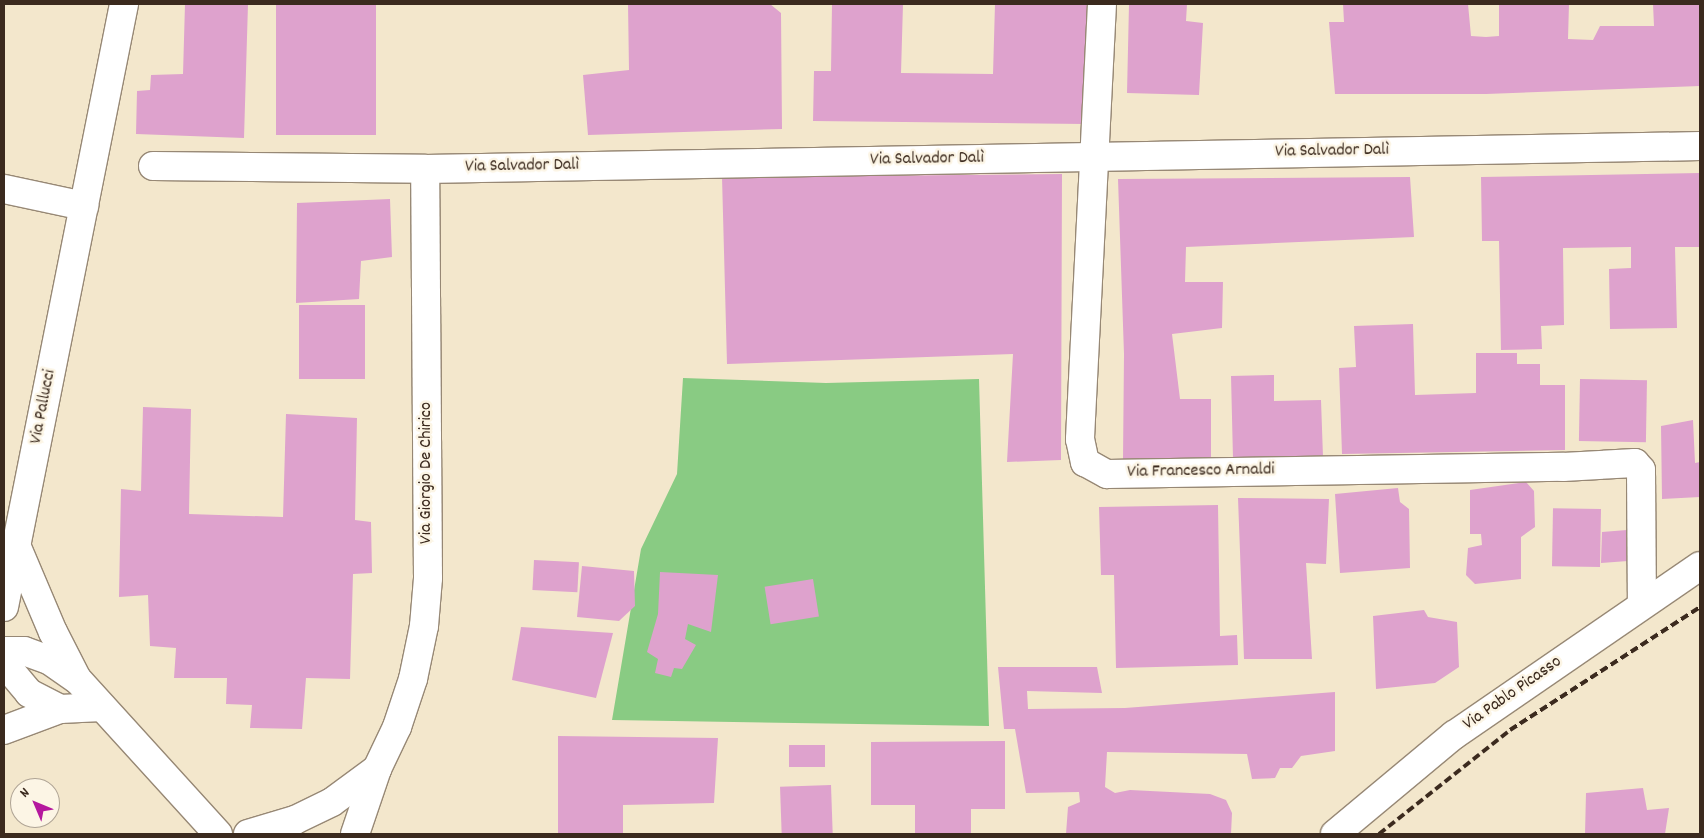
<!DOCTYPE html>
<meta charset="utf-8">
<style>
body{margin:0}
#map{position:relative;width:1704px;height:838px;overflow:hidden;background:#f3e7cc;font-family:Dekko,sans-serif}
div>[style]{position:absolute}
.green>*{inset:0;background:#89cb83}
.building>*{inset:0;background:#dea2cd;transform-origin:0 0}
.roads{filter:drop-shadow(1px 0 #978875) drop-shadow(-1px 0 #978875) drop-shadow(0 1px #978875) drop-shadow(0 -1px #978875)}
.minor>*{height:28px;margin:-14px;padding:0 14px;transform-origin:14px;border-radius:14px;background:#fff}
.tertiary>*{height:28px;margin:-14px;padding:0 14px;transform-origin:14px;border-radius:14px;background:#fff}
.rail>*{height:4px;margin-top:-2px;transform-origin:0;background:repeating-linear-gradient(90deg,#3b2a1e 0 8px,transparent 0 12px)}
span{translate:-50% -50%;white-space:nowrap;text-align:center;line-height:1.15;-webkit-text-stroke:5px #fcf5e5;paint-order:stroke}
.street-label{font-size:18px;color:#3b2a1e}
.frame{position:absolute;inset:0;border:5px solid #3b2a1e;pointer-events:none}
.north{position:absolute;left:10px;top:778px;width:50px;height:50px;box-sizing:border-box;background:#fcf5e5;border:1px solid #afa495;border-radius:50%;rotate:315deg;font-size:14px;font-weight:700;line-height:20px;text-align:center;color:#3b2a1e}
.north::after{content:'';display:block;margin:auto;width:18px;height:22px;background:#b5179e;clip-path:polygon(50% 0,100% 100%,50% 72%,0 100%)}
</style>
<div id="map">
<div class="green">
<div style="clip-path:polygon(683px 378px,826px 383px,979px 379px,989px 726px,612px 720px,641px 549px,677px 474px)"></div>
</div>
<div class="building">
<div style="clip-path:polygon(185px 4px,248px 4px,244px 138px,136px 134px,137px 91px,150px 90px,151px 75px,183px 74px)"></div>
<div style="left:276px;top:4px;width:100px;height:131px"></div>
<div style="clip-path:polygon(628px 4px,770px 4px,781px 13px,782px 129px,588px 135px,583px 75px,629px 70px)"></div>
<div style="clip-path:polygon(832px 4px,903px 4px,901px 73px,993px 74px,995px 4px,1087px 4px,1085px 124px,813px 121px,814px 71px,831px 71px)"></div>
<div style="clip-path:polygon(1129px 4px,1187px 4px,1186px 21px,1203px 23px,1199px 95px,1127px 93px)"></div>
<div style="clip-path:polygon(1343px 4px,1468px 4px,1471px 36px,1486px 37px,1499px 36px,1499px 4px,1569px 4px,1568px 39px,1593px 40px,1600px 26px,1654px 26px,1653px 4px,1700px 4px,1700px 86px,1486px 94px,1335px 94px,1329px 22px,1344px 22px)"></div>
<div style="clip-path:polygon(1700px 173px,1700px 247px,1675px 247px,1677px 328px,1610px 329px,1609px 269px,1631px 268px,1631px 247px,1563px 248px,1564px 325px,1541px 326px,1542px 349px,1501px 350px,1499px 241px,1482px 241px,1481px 177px)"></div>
<div style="clip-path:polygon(1062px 174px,1061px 460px,1007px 462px,1013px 354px,727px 364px,722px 177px)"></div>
<div style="clip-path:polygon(1410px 177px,1414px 237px,1186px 247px,1185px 282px,1223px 282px,1222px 328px,1172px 334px,1180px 399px,1211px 399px,1211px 462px,1123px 459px,1124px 354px,1118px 179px)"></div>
<div style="clip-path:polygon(390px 199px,392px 257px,361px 261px,359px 299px,296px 303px,297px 203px)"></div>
<div style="left:365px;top:305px;width:74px;height:66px;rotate:90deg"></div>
<div style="clip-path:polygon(1413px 324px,1415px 395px,1476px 393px,1476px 353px,1517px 353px,1517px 364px,1540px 364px,1540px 385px,1565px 385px,1565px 450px,1342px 454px,1339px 368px,1356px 367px,1354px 326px)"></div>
<div style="clip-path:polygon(1274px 375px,1274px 401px,1321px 400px,1323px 457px,1233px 459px,1231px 376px)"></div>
<div style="left:1580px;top:379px;width:67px;height:62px;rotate:1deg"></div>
<div style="clip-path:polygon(143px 407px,191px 409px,189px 514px,283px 517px,286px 414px,357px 418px,355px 520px,371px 522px,372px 573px,353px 574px,350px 679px,306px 678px,302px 729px,250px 728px,252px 705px,226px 704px,227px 678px,174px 678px,176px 648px,150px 646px,148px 595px,119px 597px,121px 489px,141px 491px)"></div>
<div style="clip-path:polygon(1693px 420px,1695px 463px,1700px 462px,1700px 497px,1662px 499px,1661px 426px)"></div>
<div style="clip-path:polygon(1526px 482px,1534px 491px,1535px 527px,1521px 537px,1521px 579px,1475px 584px,1466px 575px,1468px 548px,1482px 545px,1481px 534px,1470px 534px,1470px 490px)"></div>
<div style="clip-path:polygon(1398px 488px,1400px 502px,1409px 509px,1410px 568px,1340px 573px,1335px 494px)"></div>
<div style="clip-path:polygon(1238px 498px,1329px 499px,1326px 564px,1306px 563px,1312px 659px,1244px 659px)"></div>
<div style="clip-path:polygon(1218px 505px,1220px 636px,1237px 635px,1238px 665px,1116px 668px,1114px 575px,1101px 575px,1099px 507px)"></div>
<div style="left:1601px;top:509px;width:58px;height:48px;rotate:91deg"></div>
<div style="clip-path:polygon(1627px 530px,1628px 561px,1601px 563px,1602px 532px)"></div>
<div style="left:534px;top:560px;width:45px;height:30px;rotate:3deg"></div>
<div style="clip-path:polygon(582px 566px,634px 571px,635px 606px,619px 621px,577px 617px)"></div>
<div style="clip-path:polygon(660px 572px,718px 575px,711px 632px,688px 624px,685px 639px,696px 645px,682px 669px,674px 668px,671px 677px,655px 673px,658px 659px,647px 652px,658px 614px)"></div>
<div style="left:813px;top:579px;width:38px;height:49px;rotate:81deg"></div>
<div style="clip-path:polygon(1424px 610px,1428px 617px,1457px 622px,1459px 667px,1435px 683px,1376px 689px,1373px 616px)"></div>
<div style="clip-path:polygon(521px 627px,613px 633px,596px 698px,512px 680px)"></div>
<div style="clip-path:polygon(998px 667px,1097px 667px,1102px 693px,1027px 691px,1028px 709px,1125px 708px,1335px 692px,1335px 751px,1301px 756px,1292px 768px,1280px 768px,1275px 778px,1252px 779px,1247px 754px,1107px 752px,1105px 787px,1115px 793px,1130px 790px,1210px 794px,1226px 800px,1232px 813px,1231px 834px,1066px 834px,1068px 807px,1080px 802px,1079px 792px,1026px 793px,1015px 729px,1004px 729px)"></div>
<div style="clip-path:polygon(558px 736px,718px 738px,714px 803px,623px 805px,623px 834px,558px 834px)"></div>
<div style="clip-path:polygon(1005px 741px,1005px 809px,971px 809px,971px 834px,915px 834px,915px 805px,871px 805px,871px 742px)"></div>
<div style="left:789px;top:745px;width:36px;height:22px"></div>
<div style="left:831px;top:785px;width:49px;height:51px;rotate:88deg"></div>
<div style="clip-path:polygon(1643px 788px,1647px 810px,1669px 808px,1665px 834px,1585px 834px,1586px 793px)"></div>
</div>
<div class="roads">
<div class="minor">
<div style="left:1102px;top:4px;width:436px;rotate:92.9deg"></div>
<div style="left:1080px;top:439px;width:24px;rotate:78deg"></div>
<div style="left:1085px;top:462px;width:25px;rotate:29deg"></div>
<div style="left:1107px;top:474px;width:456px;rotate:-0.9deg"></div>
<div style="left:1563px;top:467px;width:72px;rotate:-3.2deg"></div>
<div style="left:1635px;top:463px;width:9px;rotate:49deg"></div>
<div style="left:1641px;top:470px;width:134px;rotate:89.6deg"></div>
<div style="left:153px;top:166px;width:272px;rotate:0.6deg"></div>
<div style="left:425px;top:169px;width:1275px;rotate:-1.03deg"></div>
<div style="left:4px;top:189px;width:82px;rotate:12deg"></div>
<div style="left:16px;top:545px;width:95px;rotate:67deg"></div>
<div style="left:53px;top:632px;width:51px;rotate:62.9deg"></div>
<div style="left:4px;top:651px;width:20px"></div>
<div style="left:24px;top:651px;width:27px;rotate:20deg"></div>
<div style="left:49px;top:660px;width:35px;rotate:35deg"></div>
<div style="left:78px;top:680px;width:208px;rotate:47.7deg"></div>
<div style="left:4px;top:663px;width:39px;rotate:50deg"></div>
<div style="left:29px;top:693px;width:35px;rotate:27deg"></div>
<div style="left:4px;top:730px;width:60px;rotate:-20.6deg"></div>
<div style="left:60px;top:709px;width:42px;rotate:-2.7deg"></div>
<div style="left:248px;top:834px;width:49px;rotate:-16.6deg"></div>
<div style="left:295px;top:820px;width:41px;rotate:-25.9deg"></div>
<div style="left:332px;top:802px;width:56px;rotate:-36.3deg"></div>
<div style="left:355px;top:834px;width:69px;rotate:-71.3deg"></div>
<div style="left:377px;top:769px;width:47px;rotate:-64.5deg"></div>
<div style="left:397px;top:727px;width:51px;rotate:-71.6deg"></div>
<div style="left:413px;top:679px;width:54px;rotate:-78.3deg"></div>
<div style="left:424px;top:626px;width:48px;rotate:-85.2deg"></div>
<div style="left:428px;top:578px;width:409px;rotate:-90.4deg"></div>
<div style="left:1335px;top:834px;width:155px;rotate:-39.8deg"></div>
<div style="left:1454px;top:735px;width:298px;rotate:-34.5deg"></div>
</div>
<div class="tertiary">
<div style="left:4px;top:607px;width:615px;rotate:-78.74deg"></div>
</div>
</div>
<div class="rail">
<div style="left:1379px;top:834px;width:167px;rotate:-38.4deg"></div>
<div style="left:1510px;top:730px;width:226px;rotate:-32.9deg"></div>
</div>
<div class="street-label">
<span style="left:1332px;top:152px;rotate:-1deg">Via Salvador Dalì</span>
<span style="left:927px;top:160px;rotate:-1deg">Via Salvador Dalì</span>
<span style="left:522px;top:167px;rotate:-1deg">Via Salvador Dalì</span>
<span style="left:44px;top:407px;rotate:-79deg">Via Pallucci</span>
<span style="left:1201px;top:472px;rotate:-1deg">Via Francesco Arnaldi</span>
<span style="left:427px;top:473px;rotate:-90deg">Via Giorgio De Chirico</span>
<span style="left:1513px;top:694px;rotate:-35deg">Via Pablo Picasso</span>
</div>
<div class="frame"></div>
<div class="north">N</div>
</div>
